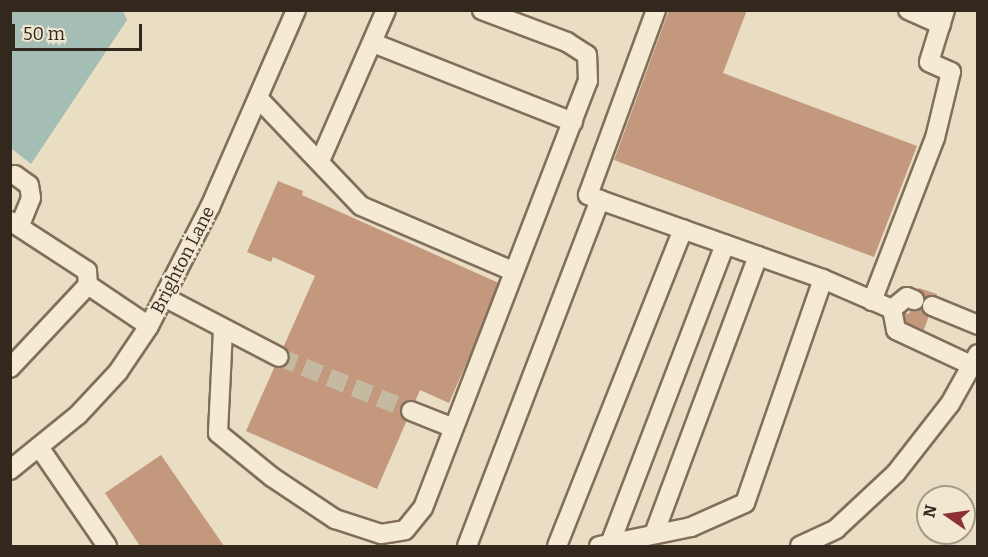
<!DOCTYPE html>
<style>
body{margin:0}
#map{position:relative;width:988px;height:557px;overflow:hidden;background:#e9ddc3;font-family:Bitter,serif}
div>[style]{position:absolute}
.water>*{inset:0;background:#a4bdb5}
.building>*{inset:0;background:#c4987c}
.minor-tunnel>*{height:18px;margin-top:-9px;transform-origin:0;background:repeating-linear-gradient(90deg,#c5b9a2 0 18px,transparent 0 27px)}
.roads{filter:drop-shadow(2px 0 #826f5b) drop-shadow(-2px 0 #826f5b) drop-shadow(0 2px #826f5b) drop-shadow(0 -2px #826f5b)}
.minor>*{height:18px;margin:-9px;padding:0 9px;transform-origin:9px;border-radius:9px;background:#f5ebd5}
span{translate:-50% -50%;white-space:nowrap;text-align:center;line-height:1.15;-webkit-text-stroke:4.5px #f2e7d1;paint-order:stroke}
.street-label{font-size:18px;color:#33281e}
.frame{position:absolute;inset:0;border:12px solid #33281e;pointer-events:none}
.north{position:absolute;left:916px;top:485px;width:60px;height:60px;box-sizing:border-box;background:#f2e7d1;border:2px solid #a69b89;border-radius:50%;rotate:283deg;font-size:16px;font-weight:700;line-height:24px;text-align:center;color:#33281e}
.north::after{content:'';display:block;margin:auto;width:21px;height:27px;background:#8b3134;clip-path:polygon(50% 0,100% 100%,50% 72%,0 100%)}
.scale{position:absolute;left:12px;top:24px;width:130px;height:27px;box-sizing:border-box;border:3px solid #33281e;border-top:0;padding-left:8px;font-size:18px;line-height:21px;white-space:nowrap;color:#33281e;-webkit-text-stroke:4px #f2e7d1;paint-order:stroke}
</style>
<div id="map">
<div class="water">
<div style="clip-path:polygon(10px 11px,123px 11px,127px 20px,31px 164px,11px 148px)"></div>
</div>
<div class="building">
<div style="clip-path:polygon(669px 10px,747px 10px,723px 73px,917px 146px,874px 257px,614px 160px)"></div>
<div style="clip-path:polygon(278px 181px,303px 191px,302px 195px,501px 284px,449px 403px,420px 390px,377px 489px,246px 431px,315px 276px,273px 257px,271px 262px,247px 252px)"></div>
<div style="clip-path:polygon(919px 288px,937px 294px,923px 332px,895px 322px,899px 311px,909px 314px)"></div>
<div style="clip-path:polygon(161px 455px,224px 546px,140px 546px,105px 493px)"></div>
</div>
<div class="minor-tunnel">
<div style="left:279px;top:357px;width:143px;rotate:22.2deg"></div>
</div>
<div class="roads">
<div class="minor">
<div style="left:908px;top:10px;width:36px;rotate:24deg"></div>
<div style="left:373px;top:43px;width:215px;rotate:21.6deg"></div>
<div style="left:258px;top:98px;width:149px;rotate:46.4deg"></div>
<div style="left:361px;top:206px;width:165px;rotate:23.2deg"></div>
<div style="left:320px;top:161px;width:165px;rotate:-66.4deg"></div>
<div style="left:15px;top:175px;width:17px;rotate:36deg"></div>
<div style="left:29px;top:185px;width:13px;rotate:81deg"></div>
<div style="left:31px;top:198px;width:31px;rotate:112deg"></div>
<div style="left:600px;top:200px;width:237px;rotate:19.5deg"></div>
<div style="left:10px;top:221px;width:92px;rotate:33deg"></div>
<div style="left:87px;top:271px;width:14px;rotate:86deg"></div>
<div style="left:88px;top:285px;width:114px;rotate:133.2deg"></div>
<div style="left:88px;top:285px;width:73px;rotate:33.9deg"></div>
<div style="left:166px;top:298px;width:127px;rotate:27.6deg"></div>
<div style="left:872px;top:301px;width:175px;rotate:-68.9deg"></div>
<div style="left:935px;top:138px;width:68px;rotate:-76.4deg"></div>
<div style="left:951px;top:72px;width:24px;rotate:-156deg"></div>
<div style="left:929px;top:62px;width:54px;rotate:-72.9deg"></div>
<div style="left:932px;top:306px;width:50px;rotate:22.4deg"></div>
<div style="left:892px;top:309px;width:21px;rotate:79deg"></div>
<div style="left:896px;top:330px;width:83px;rotate:25deg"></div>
<div style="left:892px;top:309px;width:19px;rotate:-39deg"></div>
<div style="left:907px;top:297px;width:8px;rotate:23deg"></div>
<div style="left:223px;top:330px;width:103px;rotate:92.8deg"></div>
<div style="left:218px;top:433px;width:70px;rotate:39.2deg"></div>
<div style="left:272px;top:477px;width:76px;rotate:33.7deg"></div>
<div style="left:335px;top:519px;width:48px;rotate:18.1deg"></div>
<div style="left:381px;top:534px;width:24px;rotate:-9deg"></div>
<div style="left:405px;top:530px;width:28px;rotate:-51deg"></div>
<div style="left:423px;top:508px;width:458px;rotate:-68.9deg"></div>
<div style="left:588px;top:81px;width:26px;rotate:-92deg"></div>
<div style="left:587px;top:55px;width:24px;rotate:-147deg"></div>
<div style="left:567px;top:42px;width:91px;rotate:-159.4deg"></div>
<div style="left:411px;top:411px;width:43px;rotate:21.8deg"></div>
<div style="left:39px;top:447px;width:120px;rotate:55.5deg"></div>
<div style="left:10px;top:470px;width:87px;rotate:-39deg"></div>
<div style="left:78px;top:415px;width:59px;rotate:-47.1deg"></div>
<div style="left:118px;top:372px;width:55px;rotate:-56deg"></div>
<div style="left:149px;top:326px;width:134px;rotate:-62.9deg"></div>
<div style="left:210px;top:207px;width:215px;rotate:-66.4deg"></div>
<div style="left:654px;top:534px;width:297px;rotate:-69.5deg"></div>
<div style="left:610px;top:544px;width:321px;rotate:-69deg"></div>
<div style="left:467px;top:546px;width:371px;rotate:-69deg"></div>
<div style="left:600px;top:200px;width:13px;rotate:-157deg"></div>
<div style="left:588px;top:195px;width:197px;rotate:-69.8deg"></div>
<div style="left:557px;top:546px;width:341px;rotate:-68.3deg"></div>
<div style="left:599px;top:546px;width:94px;rotate:-11.7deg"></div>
<div style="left:691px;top:527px;width:59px;rotate:-24deg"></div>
<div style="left:745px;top:503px;width:237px;rotate:-70.8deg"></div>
<div style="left:823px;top:279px;width:75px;rotate:23.5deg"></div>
<div style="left:800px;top:546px;width:40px;rotate:-25deg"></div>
<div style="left:836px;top:529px;width:82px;rotate:-43deg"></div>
<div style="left:896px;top:473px;width:88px;rotate:-52deg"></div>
<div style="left:950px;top:404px;width:57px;rotate:-60.8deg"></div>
</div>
</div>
<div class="street-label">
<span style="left:183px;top:260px;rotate:-63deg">Brighton Lane</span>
</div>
<div class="frame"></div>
<div class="north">N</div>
<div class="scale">50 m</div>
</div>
